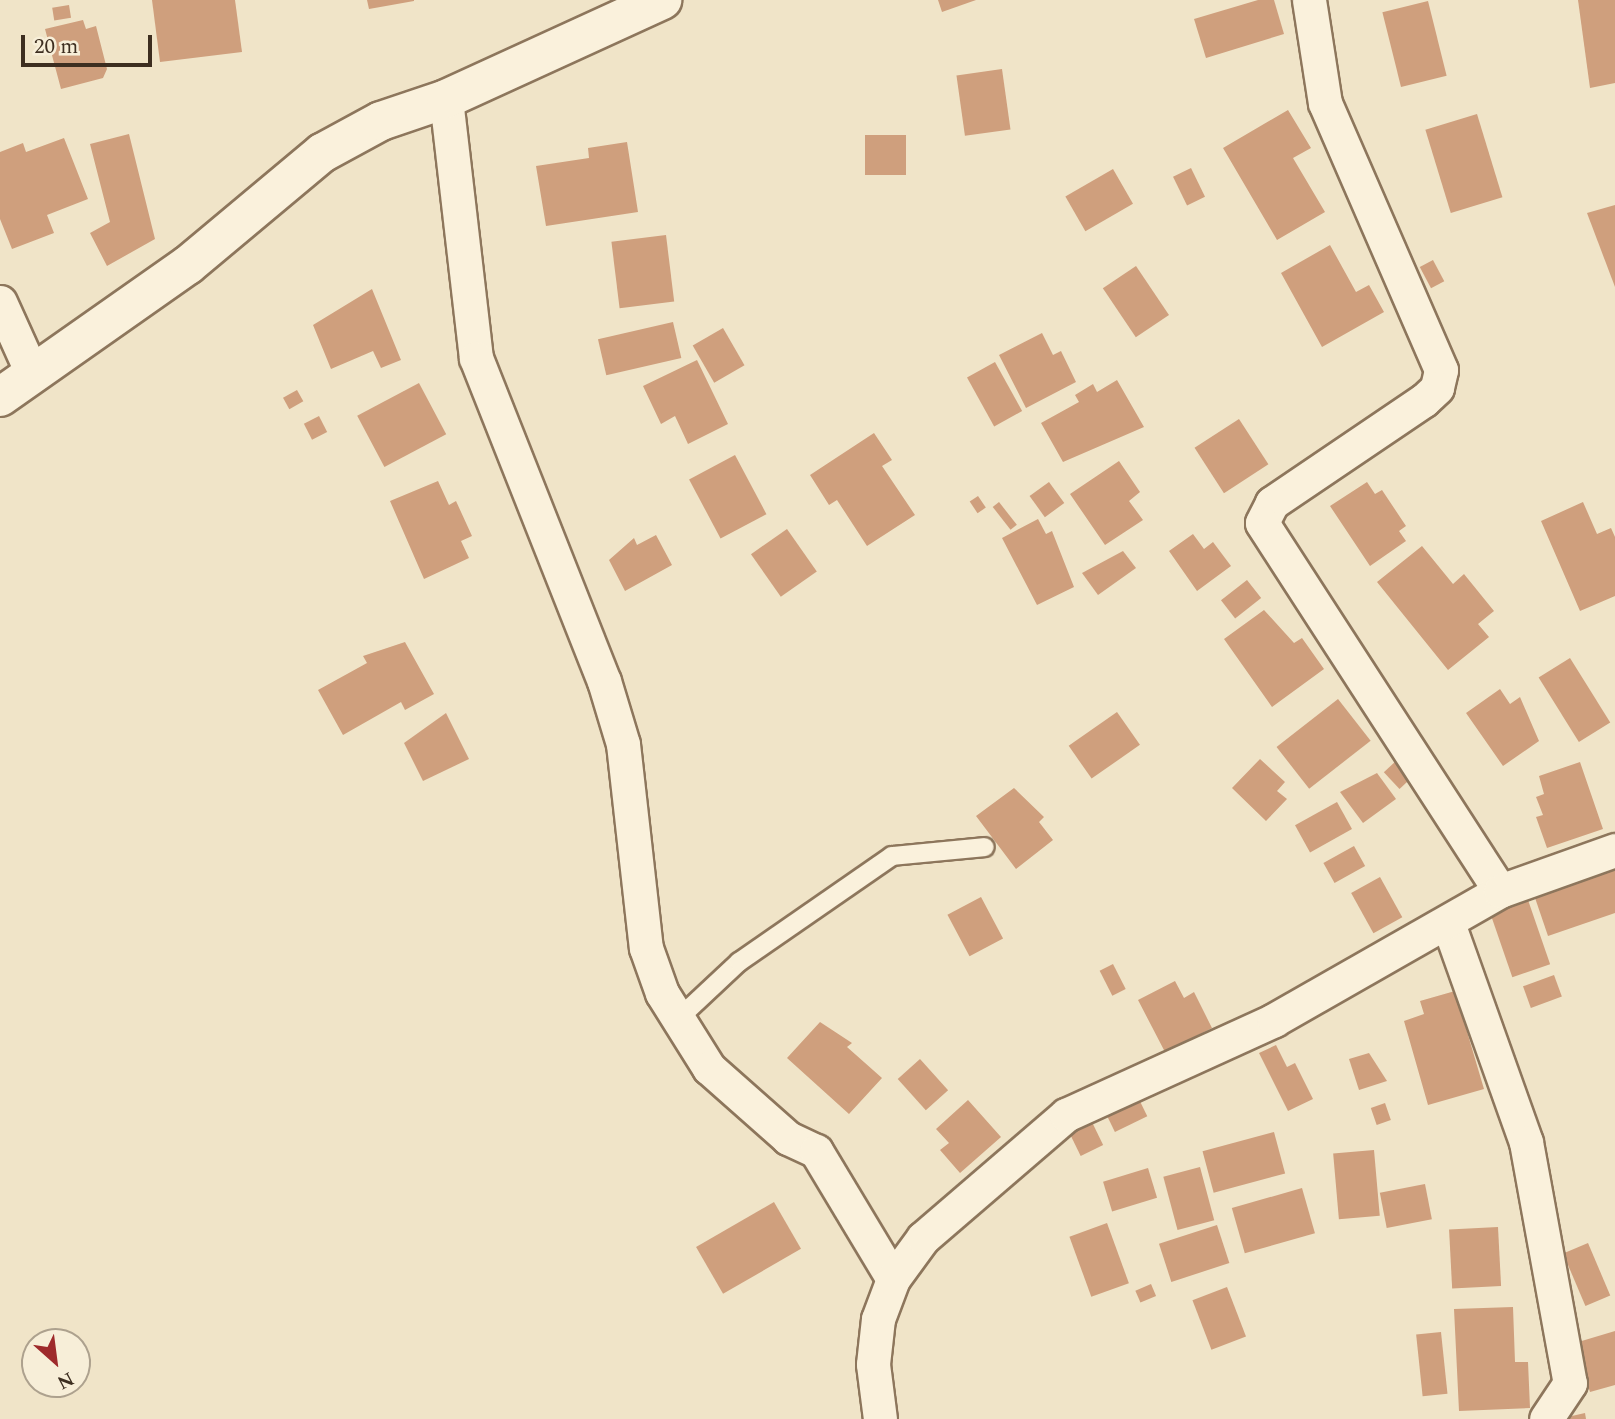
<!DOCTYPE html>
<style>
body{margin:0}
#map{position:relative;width:1615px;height:1419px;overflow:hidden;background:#f0e4c8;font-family:Spectral,serif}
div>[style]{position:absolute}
.building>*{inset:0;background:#cf9f7d;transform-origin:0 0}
.roads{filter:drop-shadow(2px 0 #8d765c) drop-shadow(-2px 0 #8d765c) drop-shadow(0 2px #8d765c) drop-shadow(0 -2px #8d765c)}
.service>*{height:18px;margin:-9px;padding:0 9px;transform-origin:9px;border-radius:9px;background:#faf1dc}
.minor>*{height:33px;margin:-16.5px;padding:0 16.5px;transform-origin:16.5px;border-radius:16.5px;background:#faf1dc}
.tertiary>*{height:38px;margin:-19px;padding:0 19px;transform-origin:19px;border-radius:19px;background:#faf1dc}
span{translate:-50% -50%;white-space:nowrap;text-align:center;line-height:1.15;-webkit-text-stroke:5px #f7eed8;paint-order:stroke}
.north{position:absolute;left:21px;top:1328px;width:70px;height:70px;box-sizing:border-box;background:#f7eed8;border:2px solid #ada18e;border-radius:50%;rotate:152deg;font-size:19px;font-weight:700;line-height:28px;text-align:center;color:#3d2e20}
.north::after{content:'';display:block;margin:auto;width:24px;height:32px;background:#9e2a2b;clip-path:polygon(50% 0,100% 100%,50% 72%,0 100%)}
.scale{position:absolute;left:21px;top:35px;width:131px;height:32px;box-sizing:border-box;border:4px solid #3d2e20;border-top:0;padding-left:9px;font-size:21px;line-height:24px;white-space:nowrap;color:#3d2e20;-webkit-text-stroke:5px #f7eed8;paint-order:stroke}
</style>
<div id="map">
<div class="building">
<div style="clip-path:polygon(152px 0,235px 0,242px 52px,160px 62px)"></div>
<div style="clip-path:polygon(367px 0,414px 0,414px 1px,369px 9px)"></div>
<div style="clip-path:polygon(938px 0,976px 0,942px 12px)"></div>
<div style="clip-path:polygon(1258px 0,1274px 0,1284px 34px,1206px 58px,1194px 19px)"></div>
<div style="clip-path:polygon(1578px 0,1615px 0,1615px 83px,1590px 88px)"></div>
<div style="left:1428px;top:1px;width:77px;height:47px;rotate:76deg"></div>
<div style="left:69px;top:5px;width:13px;height:17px;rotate:81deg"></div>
<div style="clip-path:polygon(83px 20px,86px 29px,96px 26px,107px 69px,103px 78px,61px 89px,45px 29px)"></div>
<div style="left:1002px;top:69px;width:61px;height:46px;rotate:82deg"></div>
<div style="clip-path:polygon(1288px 110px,1311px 148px,1293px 158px,1325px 212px,1277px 240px,1223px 148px)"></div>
<div style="left:1477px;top:114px;width:87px;height:54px;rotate:73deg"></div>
<div style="clip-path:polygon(129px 134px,155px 239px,107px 266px,90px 233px,110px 222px,90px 144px)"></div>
<div style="left:865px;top:135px;width:41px;height:40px"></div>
<div style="clip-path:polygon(64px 138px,88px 199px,47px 215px,54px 233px,12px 249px,0 219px,0 152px,23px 143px,26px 152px)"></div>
<div style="clip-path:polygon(627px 142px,638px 212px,546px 226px,536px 166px,589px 158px,588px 148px)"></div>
<div style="left:1191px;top:168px;width:32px;height:20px;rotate:64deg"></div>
<div style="left:1113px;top:169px;width:40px;height:55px;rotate:60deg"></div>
<div style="clip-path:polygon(1615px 205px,1615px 287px,1587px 213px)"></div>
<div style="left:666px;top:235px;width:67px;height:55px;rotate:83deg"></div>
<div style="clip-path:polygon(1330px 245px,1356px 292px,1369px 285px,1384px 312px,1322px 347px,1281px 273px)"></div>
<div style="left:1433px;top:260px;width:24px;height:15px;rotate:62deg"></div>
<div style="left:1136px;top:266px;width:59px;height:40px;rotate:56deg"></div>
<div style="clip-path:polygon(372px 289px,401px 360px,381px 368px,373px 351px,331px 369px,313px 325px)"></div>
<div style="left:673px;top:322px;width:37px;height:77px;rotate:77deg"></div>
<div style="left:723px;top:328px;width:43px;height:35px;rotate:60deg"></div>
<div style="clip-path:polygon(1042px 333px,1053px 355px,1061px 351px,1076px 382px,1026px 408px,999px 355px)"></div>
<div style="clip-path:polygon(697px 360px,728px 424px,688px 444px,675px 416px,661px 424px,643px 386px)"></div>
<div style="left:995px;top:362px;width:56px;height:32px;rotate:61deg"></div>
<div style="clip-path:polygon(1117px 380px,1144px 427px,1063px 462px,1041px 423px,1079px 402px,1075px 395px,1093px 384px,1097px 392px)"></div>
<div style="left:419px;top:383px;width:58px;height:70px;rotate:62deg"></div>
<div style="left:297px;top:390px;width:13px;height:16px;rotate:61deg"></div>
<div style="left:319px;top:416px;width:18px;height:17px;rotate:63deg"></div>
<div style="left:1239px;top:419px;width:54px;height:53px;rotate:57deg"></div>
<div style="clip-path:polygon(874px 433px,892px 460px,882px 466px,915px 515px,867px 546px,837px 500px,829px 505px,810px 475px)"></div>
<div style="left:735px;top:455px;width:67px;height:52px;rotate:62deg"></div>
<div style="clip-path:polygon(1119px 461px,1140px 492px,1129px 501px,1143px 520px,1105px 545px,1070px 494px)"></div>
<div style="clip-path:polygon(438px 481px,449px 505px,456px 501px,472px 536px,461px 541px,469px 558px,424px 579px,390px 501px)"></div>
<div style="left:1049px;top:482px;width:26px;height:24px;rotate:54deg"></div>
<div style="clip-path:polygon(1367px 482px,1375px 494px,1382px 490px,1406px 526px,1399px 531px,1406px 541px,1370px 566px,1330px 506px)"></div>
<div style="left:978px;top:496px;width:14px;height:10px;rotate:56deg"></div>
<div style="left:999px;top:502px;width:29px;height:8px;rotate:52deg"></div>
<div style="clip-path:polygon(1583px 502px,1597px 534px,1611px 528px,1615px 537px,1615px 596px,1580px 611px,1541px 521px)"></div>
<div style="clip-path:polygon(1038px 519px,1046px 534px,1052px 531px,1074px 587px,1037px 605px,1002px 538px)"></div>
<div style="left:787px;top:529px;width:52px;height:44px;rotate:55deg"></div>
<div style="clip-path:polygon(1193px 534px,1204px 549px,1213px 542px,1231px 566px,1197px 591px,1169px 551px)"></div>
<div style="clip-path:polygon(656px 535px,672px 565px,625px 591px,609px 560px,634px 538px,637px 545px)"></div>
<div style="clip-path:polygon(1422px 546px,1453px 584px,1464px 574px,1494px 611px,1478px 624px,1489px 637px,1448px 670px,1377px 582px)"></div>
<div style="clip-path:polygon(1123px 551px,1136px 568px,1098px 595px,1082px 573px)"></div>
<div style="left:1247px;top:580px;width:23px;height:33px;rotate:52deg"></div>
<div style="clip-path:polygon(1264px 610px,1294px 643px,1302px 638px,1324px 669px,1272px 707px,1224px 639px)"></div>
<div style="clip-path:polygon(405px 642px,434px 694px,405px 710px,401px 702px,343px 735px,318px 690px,367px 663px,363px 656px)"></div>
<div style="left:1570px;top:658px;width:76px;height:37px;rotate:58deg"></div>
<div style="clip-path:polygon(1500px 689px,1510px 704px,1520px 697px,1539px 741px,1503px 766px,1466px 713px)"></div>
<div style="left:1338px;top:699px;width:53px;height:78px;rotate:52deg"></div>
<div style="left:1117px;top:712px;width:40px;height:59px;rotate:55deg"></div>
<div style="clip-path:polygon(446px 713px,469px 759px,423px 781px,404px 743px)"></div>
<div style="clip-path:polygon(1260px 759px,1285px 782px,1277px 791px,1287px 799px,1266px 821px,1232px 788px)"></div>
<div style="left:1397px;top:760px;width:23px;height:18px;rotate:47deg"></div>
<div style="clip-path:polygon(1580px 762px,1603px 829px,1547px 848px,1536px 817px,1543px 815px,1536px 797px,1544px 794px,1539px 776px)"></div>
<div style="clip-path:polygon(1377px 773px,1396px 799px,1363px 823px,1340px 792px)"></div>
<div style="clip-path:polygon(1014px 788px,1044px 817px,1039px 822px,1053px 840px,1016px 869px,976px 816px)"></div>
<div style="left:1337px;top:802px;width:31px;height:48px;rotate:61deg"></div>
<div style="left:1354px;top:846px;width:23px;height:35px;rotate:61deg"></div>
<div style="clip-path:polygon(1615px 861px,1615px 913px,1548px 936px,1532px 889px)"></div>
<div style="left:1380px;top:877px;width:46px;height:33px;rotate:61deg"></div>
<div style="left:981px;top:897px;width:47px;height:38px;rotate:62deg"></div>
<div style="left:1528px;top:900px;width:68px;height:40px;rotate:71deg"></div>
<div style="left:1113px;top:964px;width:28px;height:15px;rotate:63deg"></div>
<div style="left:1554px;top:975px;width:23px;height:33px;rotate:70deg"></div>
<div style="clip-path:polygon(1175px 981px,1184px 998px,1194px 992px,1212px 1028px,1165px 1052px,1138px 1000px)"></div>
<div style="clip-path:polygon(1455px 991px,1484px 1089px,1428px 1105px,1404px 1021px,1424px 1014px,1420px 1001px)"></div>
<div style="clip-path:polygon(820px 1022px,852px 1043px,847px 1047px,882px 1078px,849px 1114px,787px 1058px)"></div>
<div style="clip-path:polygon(1276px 1045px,1287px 1067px,1295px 1063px,1313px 1099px,1288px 1111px,1259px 1053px)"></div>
<div style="clip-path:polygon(1369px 1053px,1387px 1081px,1359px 1090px,1349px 1059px)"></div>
<div style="left:920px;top:1059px;width:42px;height:30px;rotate:48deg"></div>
<div style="left:1135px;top:1091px;width:28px;height:36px;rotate:64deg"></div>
<div style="clip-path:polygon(968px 1100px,1001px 1137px,960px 1173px,940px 1150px,949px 1143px,936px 1129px)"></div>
<div style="left:1385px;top:1103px;width:18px;height:15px;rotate:71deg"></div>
<div style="left:1090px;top:1118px;width:30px;height:25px;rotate:64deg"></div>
<div style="left:1274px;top:1132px;width:43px;height:74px;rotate:75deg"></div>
<div style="left:1374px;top:1150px;width:66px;height:41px;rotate:85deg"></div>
<div style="left:1200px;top:1167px;width:55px;height:38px;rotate:75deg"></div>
<div style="left:1148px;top:1168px;width:31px;height:47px;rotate:73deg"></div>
<div style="left:1425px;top:1184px;width:36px;height:46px;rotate:79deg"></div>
<div style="left:1302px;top:1188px;width:47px;height:73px;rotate:74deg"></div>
<div style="left:774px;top:1202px;width:54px;height:90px;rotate:60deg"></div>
<div style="left:1107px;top:1223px;width:64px;height:40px;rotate:70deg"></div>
<div style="left:1217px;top:1225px;width:40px;height:61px;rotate:72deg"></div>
<div style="left:1498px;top:1227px;width:59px;height:49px;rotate:87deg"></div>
<div style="left:1588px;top:1243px;width:57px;height:27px;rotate:67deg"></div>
<div style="left:1151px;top:1284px;width:13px;height:17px;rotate:67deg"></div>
<div style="left:1227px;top:1287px;width:53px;height:37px;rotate:69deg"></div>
<div style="clip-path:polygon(1513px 1307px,1515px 1362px,1528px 1362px,1530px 1408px,1459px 1411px,1454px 1309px)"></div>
<div style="clip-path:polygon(1615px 1331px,1615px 1385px,1590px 1392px,1575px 1343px)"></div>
<div style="left:1441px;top:1332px;width:62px;height:25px;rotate:84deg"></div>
<div style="clip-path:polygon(1585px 1413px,1586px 1419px,1563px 1419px,1563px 1418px)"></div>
</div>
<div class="roads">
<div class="service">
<div style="left:677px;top:1020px;width:85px;rotate:-43.1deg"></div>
<div style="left:739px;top:962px;width:186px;rotate:-34.7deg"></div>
<div style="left:892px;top:856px;width:93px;rotate:-5.5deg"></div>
</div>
<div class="minor">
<div style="left:1309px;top:0;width:104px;rotate:81.2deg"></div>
<div style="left:1325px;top:103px;width:291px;rotate:66.5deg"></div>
<div style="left:1441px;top:370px;width:18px;rotate:103deg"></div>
<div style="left:1437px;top:388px;width:18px;rotate:137deg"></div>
<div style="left:1424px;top:400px;width:184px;rotate:145.9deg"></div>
<div style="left:1272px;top:503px;width:22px;rotate:117deg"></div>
<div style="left:1262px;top:523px;width:438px;rotate:57.1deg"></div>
<div style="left:446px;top:99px;width:261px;rotate:83.4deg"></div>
<div style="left:476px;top:358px;width:347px;rotate:68.4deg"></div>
<div style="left:604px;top:681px;width:66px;rotate:73.2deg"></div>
<div style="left:623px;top:744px;width:205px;rotate:83.6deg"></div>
<div style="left:646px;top:948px;width:48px;rotate:70.4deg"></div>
<div style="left:662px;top:993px;width:89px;rotate:57.9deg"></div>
<div style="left:709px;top:1068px;width:106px;rotate:41.5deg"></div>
<div style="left:788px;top:1138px;width:31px;rotate:25deg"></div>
<div style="left:816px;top:1151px;width:149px;rotate:59deg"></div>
<div style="left:0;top:302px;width:78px;rotate:65.7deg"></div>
<div style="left:1448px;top:923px;width:232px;rotate:70.4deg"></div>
<div style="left:1526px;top:1142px;width:245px;rotate:79.7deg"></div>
<div style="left:1570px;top:1383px;width:43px;rotate:123.7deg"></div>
<div style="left:880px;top:1419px;width:55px;rotate:-97.3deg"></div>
<div style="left:873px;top:1364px;width:45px;rotate:-83.7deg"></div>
<div style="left:878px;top:1319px;width:43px;rotate:-69.4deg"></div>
<div style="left:893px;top:1279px;width:51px;rotate:-53.8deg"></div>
<div style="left:923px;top:1238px;width:189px;rotate:-40.7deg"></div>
<div style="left:1066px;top:1115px;width:229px;rotate:-24.5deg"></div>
<div style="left:1274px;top:1020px;width:260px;rotate:-29.7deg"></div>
<div style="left:1500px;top:891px;width:122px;rotate:-19.6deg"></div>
</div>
<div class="tertiary">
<div style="left:0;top:397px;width:230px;rotate:-35.1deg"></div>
<div style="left:188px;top:265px;width:175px;rotate:-39.9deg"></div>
<div style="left:322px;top:153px;width:67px;rotate:-28.5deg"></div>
<div style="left:381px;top:121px;width:69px;rotate:-18.7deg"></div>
<div style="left:446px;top:99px;width:238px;rotate:-24.6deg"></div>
</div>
</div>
<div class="north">N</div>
<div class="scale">20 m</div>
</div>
